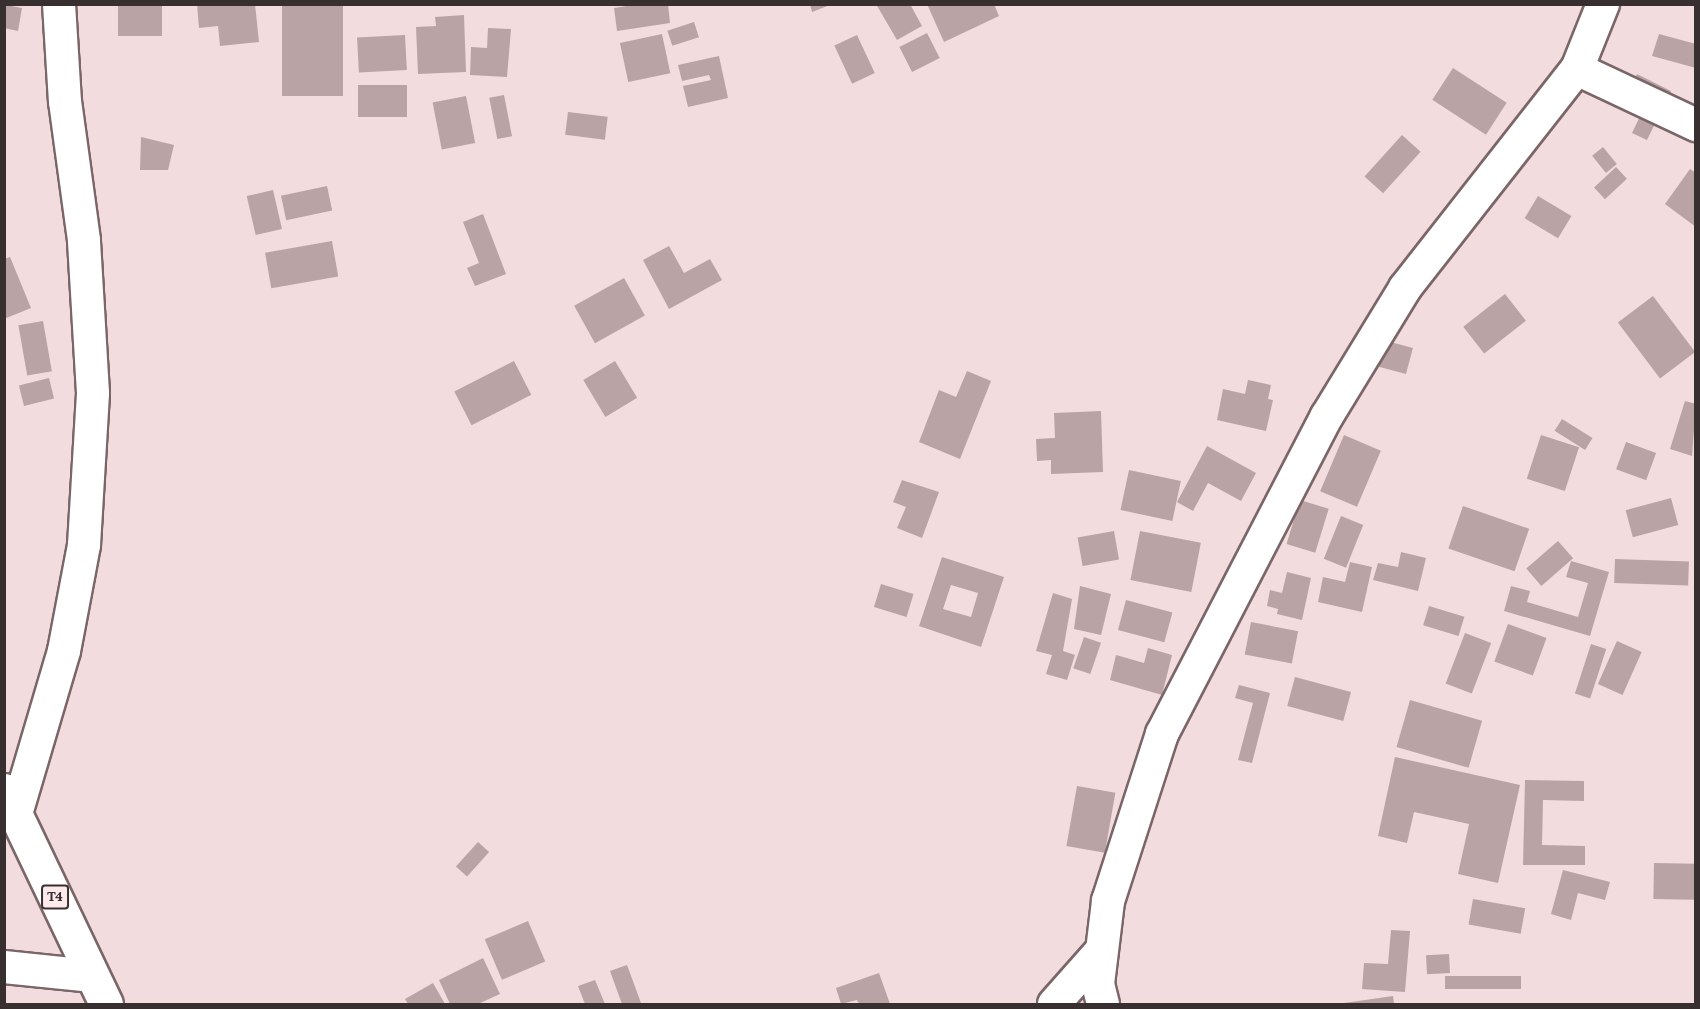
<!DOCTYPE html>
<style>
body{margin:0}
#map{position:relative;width:1700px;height:1009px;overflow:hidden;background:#f3dcde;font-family:"Crimson Pro",serif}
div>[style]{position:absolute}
.building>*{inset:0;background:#b9a3a5;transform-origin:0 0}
.roads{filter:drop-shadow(2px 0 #7a6668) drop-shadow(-2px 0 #7a6668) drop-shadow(0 2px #7a6668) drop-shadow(0 -2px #7a6668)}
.street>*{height:32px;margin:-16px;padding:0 16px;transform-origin:16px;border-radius:16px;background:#fff}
.highway>*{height:33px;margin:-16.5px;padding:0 16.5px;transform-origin:16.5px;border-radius:16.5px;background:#fff}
span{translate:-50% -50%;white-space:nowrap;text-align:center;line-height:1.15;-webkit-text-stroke:4.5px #feeaec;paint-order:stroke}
.shield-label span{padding:2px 4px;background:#feeaec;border:2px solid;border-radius:4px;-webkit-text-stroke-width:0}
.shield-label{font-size:15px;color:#382f30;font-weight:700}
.frame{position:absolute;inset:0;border:6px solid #382f30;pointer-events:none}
</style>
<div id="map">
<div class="building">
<div style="left:118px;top:4px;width:44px;height:32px"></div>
<div style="clip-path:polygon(197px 4px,255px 4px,259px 42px,220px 46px,218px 26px,199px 28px)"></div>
<div style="left:282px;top:4px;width:61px;height:92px"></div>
<div style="clip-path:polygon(640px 4px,668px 4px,670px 23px,617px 31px,614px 8px)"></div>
<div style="clip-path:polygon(810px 4px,830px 4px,830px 5px,812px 12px)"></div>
<div style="clip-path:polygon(876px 4px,910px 4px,922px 26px,897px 40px)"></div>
<div style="clip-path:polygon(927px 4px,994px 4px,999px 16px,944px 42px)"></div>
<div style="clip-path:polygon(6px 5px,22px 8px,18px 31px,4px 28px)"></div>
<div style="clip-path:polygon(464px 15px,466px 72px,418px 74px,416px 27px,436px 26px,435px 17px)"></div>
<div style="left:694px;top:22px;width:16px;height:28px;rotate:72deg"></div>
<div style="clip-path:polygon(488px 28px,511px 29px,507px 77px,470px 75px,471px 47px,487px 48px)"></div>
<div style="left:927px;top:33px;width:28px;height:31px;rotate:63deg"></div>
<div style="left:662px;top:34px;width:40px;height:43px;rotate:78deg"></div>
<div style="clip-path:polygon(1659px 34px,1696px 44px,1696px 68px,1652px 56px)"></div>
<div style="left:405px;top:35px;width:35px;height:48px;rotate:87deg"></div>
<div style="left:857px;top:35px;width:42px;height:25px;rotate:65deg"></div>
<div style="clip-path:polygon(719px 56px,728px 98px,688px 107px,683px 86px,711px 80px,709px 75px,682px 81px,678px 65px)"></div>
<div style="left:1453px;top:68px;width:64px;height:38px;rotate:33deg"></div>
<div style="clip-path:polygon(1637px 74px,1671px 91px,1647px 140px,1632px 133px,1647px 102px,1628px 93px)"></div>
<div style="left:407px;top:85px;width:32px;height:49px;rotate:90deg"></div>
<div style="left:504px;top:95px;width:42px;height:15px;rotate:79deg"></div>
<div style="left:466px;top:96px;width:48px;height:34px;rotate:79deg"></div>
<div style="left:568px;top:112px;width:40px;height:23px;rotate:7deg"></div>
<div style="left:1402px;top:135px;width:25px;height:56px;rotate:42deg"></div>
<div style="clip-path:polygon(141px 137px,174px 145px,168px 170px,140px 170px)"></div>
<div style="left:1603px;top:147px;width:22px;height:14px;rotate:51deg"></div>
<div style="left:1616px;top:167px;width:16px;height:30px;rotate:47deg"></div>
<div style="clip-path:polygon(1690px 169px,1696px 173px,1696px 227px,1665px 204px)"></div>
<div style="left:327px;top:186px;width:25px;height:47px;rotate:78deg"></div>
<div style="left:273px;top:190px;width:40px;height:27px;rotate:77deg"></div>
<div style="left:1538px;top:196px;width:39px;height:26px;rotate:31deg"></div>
<div style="clip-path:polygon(483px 214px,506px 274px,475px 286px,467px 268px,479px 263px,463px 222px)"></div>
<div style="left:332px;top:241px;width:36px;height:68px;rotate:80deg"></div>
<div style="clip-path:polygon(669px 246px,684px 273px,710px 259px,722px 280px,669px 309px,643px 260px)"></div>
<div style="clip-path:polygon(10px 257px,31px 308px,4px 319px,4px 259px)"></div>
<div style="left:624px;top:278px;width:43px;height:57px;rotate:61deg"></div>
<div style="left:1505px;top:294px;width:34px;height:53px;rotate:52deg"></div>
<div style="left:1653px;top:296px;width:70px;height:44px;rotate:53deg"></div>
<div style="left:43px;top:321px;width:51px;height:25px;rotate:80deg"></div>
<div style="left:1383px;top:340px;width:31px;height:27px;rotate:15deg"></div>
<div style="left:514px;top:361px;width:38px;height:67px;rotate:63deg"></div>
<div style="left:615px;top:361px;width:43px;height:37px;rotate:59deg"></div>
<div style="clip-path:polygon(967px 371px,991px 381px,960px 459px,919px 442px,939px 390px,956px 397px)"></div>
<div style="left:49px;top:378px;width:21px;height:31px;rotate:76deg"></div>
<div style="clip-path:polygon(1248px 380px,1271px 385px,1268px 399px,1273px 400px,1266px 431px,1217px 420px,1223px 389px,1245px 394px)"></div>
<div style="clip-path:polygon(1685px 401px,1696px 404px,1692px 456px,1670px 449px)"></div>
<div style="clip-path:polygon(1101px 411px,1103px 472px,1051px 474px,1051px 460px,1037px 461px,1036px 439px,1055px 438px,1054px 413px)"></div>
<div style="left:1562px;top:419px;width:36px;height:14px;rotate:32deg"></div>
<div style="left:1344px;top:435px;width:40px;height:61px;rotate:23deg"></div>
<div style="left:1541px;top:435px;width:40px;height:46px;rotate:18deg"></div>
<div style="left:1626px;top:442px;width:32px;height:29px;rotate:20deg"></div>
<div style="clip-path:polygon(1207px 446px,1256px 473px,1241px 501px,1208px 483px,1193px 511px,1177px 502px)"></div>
<div style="left:1129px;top:470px;width:53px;height:41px;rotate:12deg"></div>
<div style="clip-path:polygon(902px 480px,939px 492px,922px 538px,897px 528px,906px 507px,893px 502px)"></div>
<div style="left:1671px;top:498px;width:28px;height:47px;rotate:75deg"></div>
<div style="left:1300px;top:500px;width:30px;height:46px;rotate:17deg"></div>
<div style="left:1463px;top:506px;width:70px;height:45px;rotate:19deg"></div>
<div style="left:1341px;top:516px;width:24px;height:46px;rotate:22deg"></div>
<div style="left:1114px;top:531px;width:29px;height:37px;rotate:80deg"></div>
<div style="left:1140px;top:531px;width:62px;height:50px;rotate:11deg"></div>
<div style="left:1558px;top:541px;width:23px;height:42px;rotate:49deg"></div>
<div style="clip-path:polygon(1401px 552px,1426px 558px,1418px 591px,1373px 580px,1378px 563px,1398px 567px)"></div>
<div style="clip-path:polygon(evenodd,942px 557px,1004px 577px,981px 647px,919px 626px,942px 557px,951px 585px,978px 593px,971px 617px,943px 609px,951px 585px)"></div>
<div style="left:1615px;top:559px;width:74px;height:24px;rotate:2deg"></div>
<div style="clip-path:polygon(1571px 561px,1609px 572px,1590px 636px,1504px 611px,1511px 586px,1530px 591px,1527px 602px,1578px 617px,1588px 583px,1566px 577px)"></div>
<div style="clip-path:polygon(1350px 562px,1372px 567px,1362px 612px,1318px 602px,1323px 577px,1345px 582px)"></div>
<div style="clip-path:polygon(1287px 572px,1311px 578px,1302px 620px,1277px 614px,1278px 609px,1267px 606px,1270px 590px,1282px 593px)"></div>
<div style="left:881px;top:584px;width:34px;height:24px;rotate:17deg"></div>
<div style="clip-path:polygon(1080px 586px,1111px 594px,1101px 635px,1074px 629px)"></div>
<div style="clip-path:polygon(1053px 593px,1072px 599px,1063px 651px,1075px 655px,1067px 680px,1046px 674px,1052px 655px,1036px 651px)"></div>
<div style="left:1126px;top:600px;width:48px;height:31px;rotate:15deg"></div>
<div style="left:1429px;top:606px;width:37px;height:20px;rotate:17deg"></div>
<div style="left:1251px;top:622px;width:48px;height:33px;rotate:11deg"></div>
<div style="left:1508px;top:624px;width:41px;height:40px;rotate:20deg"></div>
<div style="left:1465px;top:633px;width:28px;height:54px;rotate:21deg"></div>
<div style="left:1084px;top:637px;width:18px;height:33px;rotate:19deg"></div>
<div style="left:1617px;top:641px;width:27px;height:47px;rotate:24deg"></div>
<div style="left:1591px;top:644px;width:16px;height:52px;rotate:18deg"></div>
<div style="clip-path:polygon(1148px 648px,1172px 655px,1162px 695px,1110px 680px,1116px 655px,1144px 663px)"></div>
<div style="left:1295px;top:677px;width:58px;height:30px;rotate:15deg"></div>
<div style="clip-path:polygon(1239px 685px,1270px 693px,1252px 763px,1238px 760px,1253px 703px,1235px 698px)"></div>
<div style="left:1410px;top:700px;width:75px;height:49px;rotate:16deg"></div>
<div style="clip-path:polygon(1395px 757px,1520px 785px,1498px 883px,1458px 874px,1469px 824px,1414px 812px,1407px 843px,1378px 836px)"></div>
<div style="clip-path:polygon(1525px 780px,1584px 781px,1584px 801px,1543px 800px,1542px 845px,1585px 846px,1585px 865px,1523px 865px)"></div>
<div style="left:1077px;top:786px;width:39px;height:61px;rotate:10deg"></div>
<div style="left:478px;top:842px;width:15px;height:33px;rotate:42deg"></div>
<div style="left:1654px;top:863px;width:42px;height:36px;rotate:1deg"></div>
<div style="clip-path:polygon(1563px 870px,1610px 882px,1605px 900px,1578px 893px,1571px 920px,1551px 914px)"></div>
<div style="left:1473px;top:899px;width:53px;height:26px;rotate:10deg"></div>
<div style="left:528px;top:921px;width:44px;height:47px;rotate:67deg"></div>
<div style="clip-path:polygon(1391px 930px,1410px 931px,1405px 992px,1362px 989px,1364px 963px,1388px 964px)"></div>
<div style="left:1449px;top:954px;width:19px;height:23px;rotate:87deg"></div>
<div style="clip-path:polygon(483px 958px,500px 994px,478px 1004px,450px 1004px,439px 980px)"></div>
<div style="clip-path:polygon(627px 965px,641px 1003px,635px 1004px,622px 1004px,610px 971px)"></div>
<div style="clip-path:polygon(879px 973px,890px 1004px,859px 1004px,857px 1000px,841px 1004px,836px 988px)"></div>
<div style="left:1521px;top:976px;width:13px;height:76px;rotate:90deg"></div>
<div style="clip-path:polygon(595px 980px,605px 1004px,585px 1004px,578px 986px)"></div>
<div style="clip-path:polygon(433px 983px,445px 1004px,408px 1004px,405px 999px)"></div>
<div style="clip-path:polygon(1393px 996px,1394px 1004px,1344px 1004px,1344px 1003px)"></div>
</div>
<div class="roads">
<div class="street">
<div style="left:1577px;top:69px;width:132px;rotate:25.2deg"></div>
<div style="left:16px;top:814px;width:170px;rotate:-73.6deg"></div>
<div style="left:64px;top:651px;width:108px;rotate:-79.3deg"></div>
<div style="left:84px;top:545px;width:152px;rotate:-86.6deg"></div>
<div style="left:93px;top:393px;width:153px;rotate:-93.4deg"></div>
<div style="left:84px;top:240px;width:139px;rotate:-97.8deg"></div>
<div style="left:65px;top:102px;width:98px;rotate:-93.5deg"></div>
<div style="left:4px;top:967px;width:87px;rotate:5.9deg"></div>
<div style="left:1054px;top:1004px;width:72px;rotate:-48.4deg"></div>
<div style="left:1103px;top:1004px;width:21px;rotate:-104deg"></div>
<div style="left:1098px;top:984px;width:84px;rotate:-83.1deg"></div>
<div style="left:1108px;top:901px;width:176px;rotate:-72.1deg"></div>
<div style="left:1162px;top:734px;width:358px;rotate:-62.6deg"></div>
<div style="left:1327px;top:416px;width:150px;rotate:-58.6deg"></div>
<div style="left:1405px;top:288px;width:278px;rotate:-51.9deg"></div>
<div style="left:1577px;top:69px;width:70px;rotate:-68.2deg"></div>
</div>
<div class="highway">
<div style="left:4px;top:790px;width:237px;rotate:64.5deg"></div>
</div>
</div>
<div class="shield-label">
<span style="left:55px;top:897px">T4</span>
</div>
<div class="frame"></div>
</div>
